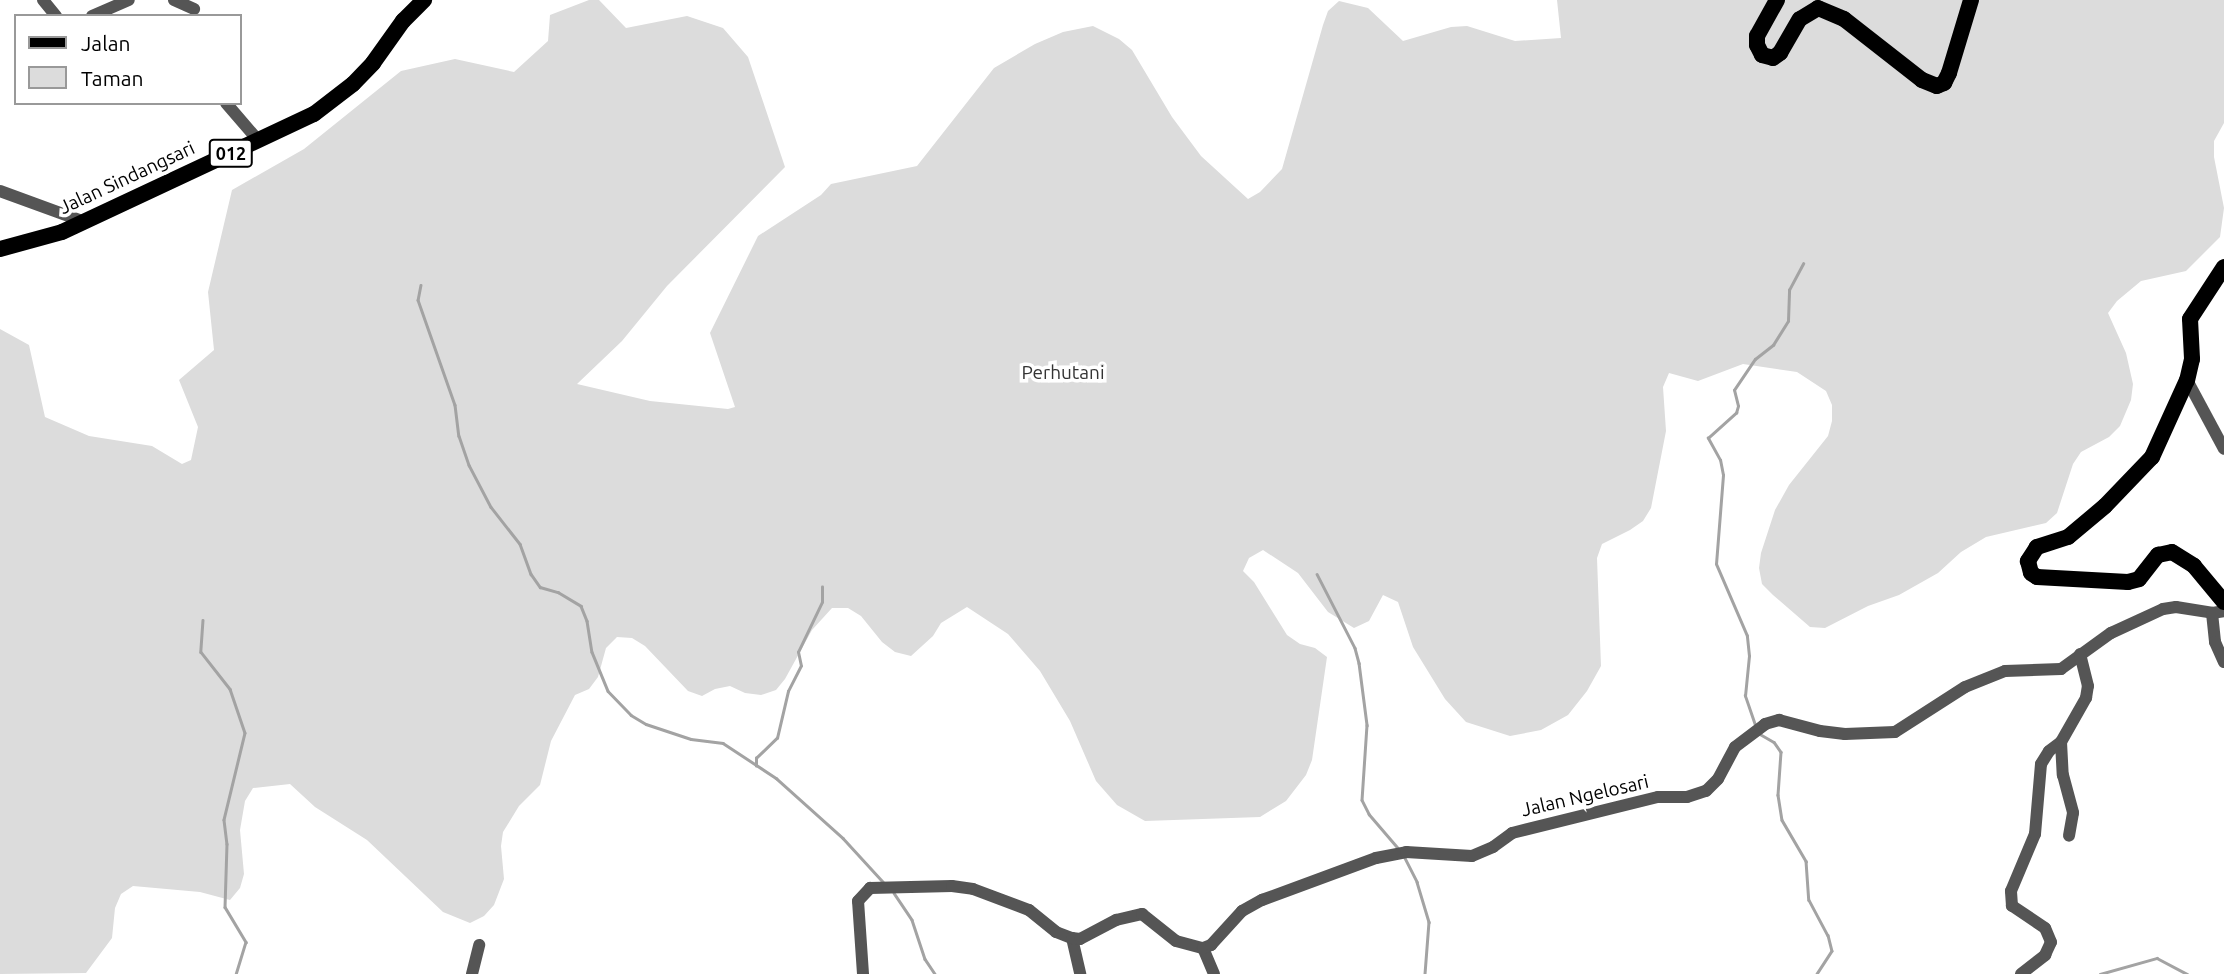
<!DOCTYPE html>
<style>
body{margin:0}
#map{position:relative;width:2224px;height:974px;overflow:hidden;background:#fff;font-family:Ubuntu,sans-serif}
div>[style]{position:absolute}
.green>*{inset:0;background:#dcdcdc}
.stream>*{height:2.5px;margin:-1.25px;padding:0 1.25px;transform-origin:1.25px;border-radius:1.25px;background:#a3a3a3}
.minor>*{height:12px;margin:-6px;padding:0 6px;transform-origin:6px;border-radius:6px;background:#555}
.major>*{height:16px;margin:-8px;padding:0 8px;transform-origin:8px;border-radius:8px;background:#000}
span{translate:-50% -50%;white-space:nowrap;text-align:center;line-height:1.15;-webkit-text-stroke:7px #fff;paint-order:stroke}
.shield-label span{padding:2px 5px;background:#fff;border:2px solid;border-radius:5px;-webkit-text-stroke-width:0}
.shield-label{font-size:18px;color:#000;font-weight:700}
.street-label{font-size:19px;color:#000}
.park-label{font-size:19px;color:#333}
.legend{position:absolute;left:14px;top:14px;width:228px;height:91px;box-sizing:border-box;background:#fff;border:2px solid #999;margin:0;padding:9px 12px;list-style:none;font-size:21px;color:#000}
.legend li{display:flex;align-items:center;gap:14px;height:35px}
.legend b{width:35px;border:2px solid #999}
</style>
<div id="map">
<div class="green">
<div style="clip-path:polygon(589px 0,599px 0,626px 28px,687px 16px,723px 28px,748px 57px,785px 167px,667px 286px,622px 341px,577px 384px,650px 401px,728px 409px,735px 407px,710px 333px,758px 236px,821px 195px,831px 184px,917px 166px,994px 68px,1035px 44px,1063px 32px,1093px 26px,1119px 39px,1132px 50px,1172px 117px,1201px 156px,1248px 199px,1260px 192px,1282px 169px,1323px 25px,1328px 11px,1339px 1px,1368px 8px,1403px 41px,1451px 27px,1467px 26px,1515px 41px,1561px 38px,1557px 0,2224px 0,2224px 123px,2214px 141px,2214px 157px,2224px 208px,2220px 237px,2186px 271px,2141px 281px,2117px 301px,2108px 313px,2126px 353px,2133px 384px,2131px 400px,2120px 426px,2109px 437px,2081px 452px,2073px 464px,2057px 513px,2046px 523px,1986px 537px,1961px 552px,1938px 573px,1899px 595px,1868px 606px,1825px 628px,1810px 627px,1773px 595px,1762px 584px,1759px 568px,1761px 553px,1775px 510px,1789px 485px,1828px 436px,1832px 421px,1832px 405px,1826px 391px,1797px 372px,1743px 364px,1698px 381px,1669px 373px,1663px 387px,1666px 431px,1651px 508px,1643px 521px,1630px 530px,1602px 544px,1597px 558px,1601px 666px,1587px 691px,1568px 715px,1541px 730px,1510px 736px,1466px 722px,1445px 699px,1413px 647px,1398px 602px,1383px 595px,1369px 621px,1354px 628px,1328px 612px,1298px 573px,1263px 550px,1249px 558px,1243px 571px,1254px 582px,1287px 635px,1300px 644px,1315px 648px,1327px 657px,1312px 760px,1306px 775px,1286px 801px,1260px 817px,1145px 821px,1117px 805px,1096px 781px,1070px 721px,1040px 671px,1008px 634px,967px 607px,941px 623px,933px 636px,911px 656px,895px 652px,882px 642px,861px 616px,848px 608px,832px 608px,812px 630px,785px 679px,776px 690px,761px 695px,745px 693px,730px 686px,715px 689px,702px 696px,688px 691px,645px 646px,632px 638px,617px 637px,606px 648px,598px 677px,589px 689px,575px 695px,551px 741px,540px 785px,519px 806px,503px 832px,501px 846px,504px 879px,494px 905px,484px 916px,470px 923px,443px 912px,367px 840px,315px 807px,290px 784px,253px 788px,245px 801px,240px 830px,244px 874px,240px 888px,230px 900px,200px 892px,133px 886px,121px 894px,115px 908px,112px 938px,86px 973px,0 974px,0 329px,29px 345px,45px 417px,89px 436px,152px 446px,182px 464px,191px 460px,198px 427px,179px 380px,214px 350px,208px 292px,232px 190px,304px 149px,401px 71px,455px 59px,514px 72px,548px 41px,550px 15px)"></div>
</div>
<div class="stream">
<div style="left:421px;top:285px;width:15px;rotate:101deg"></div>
<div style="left:418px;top:300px;width:111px;rotate:70.6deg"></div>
<div style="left:455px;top:405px;width:31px;rotate:83deg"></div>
<div style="left:459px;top:436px;width:31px;rotate:71deg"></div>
<div style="left:469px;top:465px;width:47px;rotate:62.4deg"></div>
<div style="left:491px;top:507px;width:47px;rotate:51.9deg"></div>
<div style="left:520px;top:544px;width:32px;rotate:70deg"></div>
<div style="left:531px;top:574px;width:16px;rotate:55deg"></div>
<div style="left:540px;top:587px;width:19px;rotate:16deg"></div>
<div style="left:558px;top:592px;width:27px;rotate:31deg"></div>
<div style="left:581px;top:606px;width:16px;rotate:68deg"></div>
<div style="left:587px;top:621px;width:31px;rotate:81deg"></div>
<div style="left:592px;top:652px;width:42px;rotate:67.7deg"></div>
<div style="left:608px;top:691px;width:33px;rotate:46deg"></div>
<div style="left:631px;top:715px;width:17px;rotate:31deg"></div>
<div style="left:646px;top:724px;width:47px;rotate:18.4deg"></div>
<div style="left:691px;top:739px;width:32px;rotate:7deg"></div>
<div style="left:723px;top:743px;width:64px;rotate:33.4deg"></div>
<div style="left:776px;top:778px;width:90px;rotate:41.8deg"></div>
<div style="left:843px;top:838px;width:62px;rotate:47.6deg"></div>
<div style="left:1317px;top:574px;width:83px;rotate:62.8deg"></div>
<div style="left:1355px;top:648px;width:16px;rotate:75deg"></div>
<div style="left:1359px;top:663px;width:63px;rotate:82.6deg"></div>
<div style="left:1367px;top:725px;width:75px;rotate:93.8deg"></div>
<div style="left:1362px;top:800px;width:16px;rotate:63deg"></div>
<div style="left:1369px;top:814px;width:45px;rotate:49.5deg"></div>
<div style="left:203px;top:620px;width:32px;rotate:94deg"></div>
<div style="left:201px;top:652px;width:47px;rotate:51.9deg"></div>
<div style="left:230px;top:689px;width:46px;rotate:71.2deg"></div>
<div style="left:245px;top:733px;width:89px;rotate:103.6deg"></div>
<div style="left:224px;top:820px;width:24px;rotate:83deg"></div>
<div style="left:227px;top:844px;width:63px;rotate:91.8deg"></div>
<div style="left:225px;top:907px;width:41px;rotate:59deg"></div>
<div style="left:246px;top:942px;width:34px;rotate:107deg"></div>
<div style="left:1755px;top:725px;width:31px;rotate:-109deg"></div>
<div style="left:1745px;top:696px;width:40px;rotate:-84.3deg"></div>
<div style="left:1749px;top:656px;width:20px;rotate:-96deg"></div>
<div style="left:1747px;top:636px;width:78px;rotate:-113.3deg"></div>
<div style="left:1716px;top:564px;width:89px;rotate:-85.5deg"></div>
<div style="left:1723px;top:475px;width:15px;rotate:-101deg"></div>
<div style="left:1720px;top:460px;width:25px;rotate:-119deg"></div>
<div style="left:1708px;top:438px;width:38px;rotate:-42deg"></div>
<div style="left:1736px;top:413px;width:7px;rotate:-74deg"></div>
<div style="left:1738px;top:406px;width:16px;rotate:-104deg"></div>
<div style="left:1734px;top:390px;width:37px;rotate:-56deg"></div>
<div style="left:1755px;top:359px;width:23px;rotate:-38deg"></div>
<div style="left:1773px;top:345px;width:28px;rotate:-58deg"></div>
<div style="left:1788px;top:321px;width:31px;rotate:-88deg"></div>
<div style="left:1789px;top:290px;width:30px;rotate:-62deg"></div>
<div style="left:1760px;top:734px;width:16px;rotate:30deg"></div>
<div style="left:1774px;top:742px;width:12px;rotate:55deg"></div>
<div style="left:1781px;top:752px;width:43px;rotate:94deg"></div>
<div style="left:1778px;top:795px;width:25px;rotate:81deg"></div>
<div style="left:1782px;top:820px;width:48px;rotate:59.7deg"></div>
<div style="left:1806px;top:861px;width:39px;rotate:86deg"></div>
<div style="left:1809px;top:900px;width:40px;rotate:62deg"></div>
<div style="left:1828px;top:935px;width:16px;rotate:76deg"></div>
<div style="left:1832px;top:951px;width:27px;rotate:123deg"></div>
<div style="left:756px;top:766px;width:8px;rotate:-90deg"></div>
<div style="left:756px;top:758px;width:29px;rotate:-44deg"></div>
<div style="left:777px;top:738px;width:48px;rotate:-76.8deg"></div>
<div style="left:788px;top:691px;width:28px;rotate:-63deg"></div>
<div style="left:801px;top:666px;width:14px;rotate:-102deg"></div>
<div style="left:798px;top:652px;width:55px;rotate:-64.4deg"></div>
<div style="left:822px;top:602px;width:15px;rotate:-90deg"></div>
<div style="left:1404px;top:856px;width:29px;rotate:63deg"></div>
<div style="left:1417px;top:882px;width:42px;rotate:73.3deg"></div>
<div style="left:1429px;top:922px;width:52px;rotate:94.4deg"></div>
<div style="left:894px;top:893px;width:32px;rotate:56deg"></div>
<div style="left:912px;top:920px;width:41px;rotate:71.6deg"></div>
<div style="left:925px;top:959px;width:18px;rotate:56deg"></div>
<div style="left:2100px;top:974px;width:59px;rotate:-15.7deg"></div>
<div style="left:2157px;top:958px;width:34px;rotate:28deg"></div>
</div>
<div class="minor">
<div style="left:43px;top:0;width:21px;rotate:51deg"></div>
<div style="left:174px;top:0;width:22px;rotate:24deg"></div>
<div style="left:92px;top:16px;width:40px;rotate:-23.4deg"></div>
<div style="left:226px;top:103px;width:48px;rotate:49.3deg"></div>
<div style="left:0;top:191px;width:90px;rotate:20deg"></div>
<div style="left:2187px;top:380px;width:78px;rotate:61.8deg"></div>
<div style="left:2212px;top:613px;width:29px;rotate:84deg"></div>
<div style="left:2215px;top:642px;width:22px;rotate:66deg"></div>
<div style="left:2061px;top:742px;width:33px;rotate:87deg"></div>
<div style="left:2063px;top:775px;width:39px;rotate:75deg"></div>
<div style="left:2073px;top:813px;width:23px;rotate:100deg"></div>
<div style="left:1072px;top:938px;width:37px;rotate:77deg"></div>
<div style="left:1203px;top:948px;width:28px;rotate:67deg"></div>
<div style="left:472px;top:974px;width:30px;rotate:-76deg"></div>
<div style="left:863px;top:974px;width:73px;rotate:-93.9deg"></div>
<div style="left:858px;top:901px;width:18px;rotate:-47deg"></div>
<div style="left:870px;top:888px;width:82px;rotate:-1.4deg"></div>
<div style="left:952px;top:886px;width:21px;rotate:8deg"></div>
<div style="left:973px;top:889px;width:60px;rotate:20.6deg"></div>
<div style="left:1029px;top:910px;width:35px;rotate:39deg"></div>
<div style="left:1056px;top:932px;width:17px;rotate:21deg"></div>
<div style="left:1072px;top:938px;width:8px;rotate:7deg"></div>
<div style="left:1080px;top:939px;width:41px;rotate:-27.8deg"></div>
<div style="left:1116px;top:920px;width:27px;rotate:-13deg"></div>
<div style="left:1142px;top:914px;width:43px;rotate:38.5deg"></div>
<div style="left:1176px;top:941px;width:28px;rotate:15deg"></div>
<div style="left:1203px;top:948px;width:9px;rotate:-21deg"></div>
<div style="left:1211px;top:945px;width:46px;rotate:-47.6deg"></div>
<div style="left:1242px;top:911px;width:23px;rotate:-29deg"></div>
<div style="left:1262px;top:900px;width:121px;rotate:-20.2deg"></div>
<div style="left:1376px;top:858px;width:31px;rotate:-11deg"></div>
<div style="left:1406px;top:852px;width:66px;rotate:3.5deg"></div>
<div style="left:1472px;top:856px;width:23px;rotate:-23deg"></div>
<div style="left:1493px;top:847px;width:24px;rotate:-36deg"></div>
<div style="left:1512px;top:833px;width:150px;rotate:-13.9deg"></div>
<div style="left:1658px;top:797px;width:29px"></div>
<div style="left:1687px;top:797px;width:20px;rotate:-18deg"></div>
<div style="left:1706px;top:791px;width:17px;rotate:-45deg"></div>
<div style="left:1718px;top:779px;width:36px;rotate:-62deg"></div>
<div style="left:1735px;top:747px;width:38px;rotate:-37deg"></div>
<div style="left:1765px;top:724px;width:15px;rotate:-16deg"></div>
<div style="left:1779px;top:720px;width:42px;rotate:15deg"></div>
<div style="left:1820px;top:731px;width:25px;rotate:7deg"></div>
<div style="left:1845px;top:734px;width:50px;rotate:-2.3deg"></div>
<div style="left:1895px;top:732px;width:83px;rotate:-32.7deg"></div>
<div style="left:1965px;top:687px;width:43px;rotate:-21.8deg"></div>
<div style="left:2005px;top:671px;width:56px;rotate:-2deg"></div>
<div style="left:2061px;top:669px;width:62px;rotate:-35.8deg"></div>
<div style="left:2111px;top:633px;width:57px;rotate:-24.8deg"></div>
<div style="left:2163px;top:609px;width:13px;rotate:-9deg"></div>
<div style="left:2176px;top:607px;width:36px;rotate:9deg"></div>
<div style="left:2212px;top:613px;width:12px;rotate:-9deg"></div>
<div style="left:2021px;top:974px;width:31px;rotate:-38deg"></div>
<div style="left:2045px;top:955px;width:14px;rotate:-65deg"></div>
<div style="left:2051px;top:942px;width:15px;rotate:-113deg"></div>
<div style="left:2045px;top:928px;width:40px;rotate:-146deg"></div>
<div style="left:2012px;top:906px;width:15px;rotate:-94deg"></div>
<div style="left:2011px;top:891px;width:62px;rotate:-67.2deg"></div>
<div style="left:2035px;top:834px;width:70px;rotate:-85.1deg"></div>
<div style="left:2041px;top:764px;width:15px;rotate:-58deg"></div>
<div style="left:2049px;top:751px;width:15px;rotate:-37deg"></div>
<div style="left:2061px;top:742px;width:51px;rotate:-60.4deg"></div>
<div style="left:2086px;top:698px;width:12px;rotate:-81deg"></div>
<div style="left:2088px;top:686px;width:33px;rotate:-104deg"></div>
</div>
<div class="major">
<div style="left:1777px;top:0;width:41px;rotate:119.1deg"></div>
<div style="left:1757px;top:36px;width:9px;rotate:90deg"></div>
<div style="left:1757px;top:45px;width:11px;rotate:63deg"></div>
<div style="left:1762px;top:55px;width:11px;rotate:15deg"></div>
<div style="left:1773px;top:58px;width:9px;rotate:-36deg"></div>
<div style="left:1780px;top:53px;width:39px;rotate:-60deg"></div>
<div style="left:1800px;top:19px;width:21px;rotate:-31deg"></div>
<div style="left:1818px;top:8px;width:28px;rotate:23deg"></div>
<div style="left:1844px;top:19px;width:99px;rotate:38deg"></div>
<div style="left:1922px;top:80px;width:16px;rotate:22deg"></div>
<div style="left:1937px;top:86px;width:8px;rotate:-23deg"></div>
<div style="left:1944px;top:83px;width:11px;rotate:-63deg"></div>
<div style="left:1949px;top:73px;width:76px;rotate:-73.2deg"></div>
<div style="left:0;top:249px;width:64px;rotate:-15.3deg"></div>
<div style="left:62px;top:232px;width:278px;rotate:-25.1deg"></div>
<div style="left:314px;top:114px;width:49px;rotate:-37.6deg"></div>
<div style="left:353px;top:84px;width:29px;rotate:-46deg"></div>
<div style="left:373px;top:63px;width:52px;rotate:-54.5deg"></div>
<div style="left:403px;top:21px;width:30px;rotate:-45deg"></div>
<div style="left:2224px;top:267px;width:62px;rotate:123.2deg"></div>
<div style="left:2190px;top:319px;width:40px;rotate:87.1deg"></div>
<div style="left:2192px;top:359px;width:22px;rotate:103deg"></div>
<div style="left:2187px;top:380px;width:85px;rotate:114.4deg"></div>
<div style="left:2152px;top:457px;width:68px;rotate:133.8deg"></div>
<div style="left:2105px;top:506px;width:48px;rotate:140deg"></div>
<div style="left:2068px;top:537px;width:33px;rotate:162deg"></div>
<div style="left:2037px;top:547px;width:17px;rotate:123deg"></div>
<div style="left:2028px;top:561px;width:12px;rotate:76deg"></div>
<div style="left:2031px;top:573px;width:7px;rotate:34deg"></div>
<div style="left:2037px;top:577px;width:91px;rotate:3.1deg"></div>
<div style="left:2128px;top:582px;width:11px;rotate:-15deg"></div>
<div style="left:2139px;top:579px;width:31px;rotate:-52deg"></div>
<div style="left:2158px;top:555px;width:14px;rotate:-12deg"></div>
<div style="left:2172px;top:552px;width:26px;rotate:32deg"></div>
<div style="left:2194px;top:566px;width:47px;rotate:50.2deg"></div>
</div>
<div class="shield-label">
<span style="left:231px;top:153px">012</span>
</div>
<div class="street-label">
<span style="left:127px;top:178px;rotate:-25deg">Jalan Sindangsari</span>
<span style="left:1585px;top:796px;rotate:-13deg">Jalan Ngelosari</span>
</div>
<div class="park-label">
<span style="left:1063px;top:373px">Perhutani</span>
</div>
<ul class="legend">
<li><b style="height:9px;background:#000"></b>Jalan</li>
<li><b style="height:19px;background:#dcdcdc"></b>Taman</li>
</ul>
</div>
